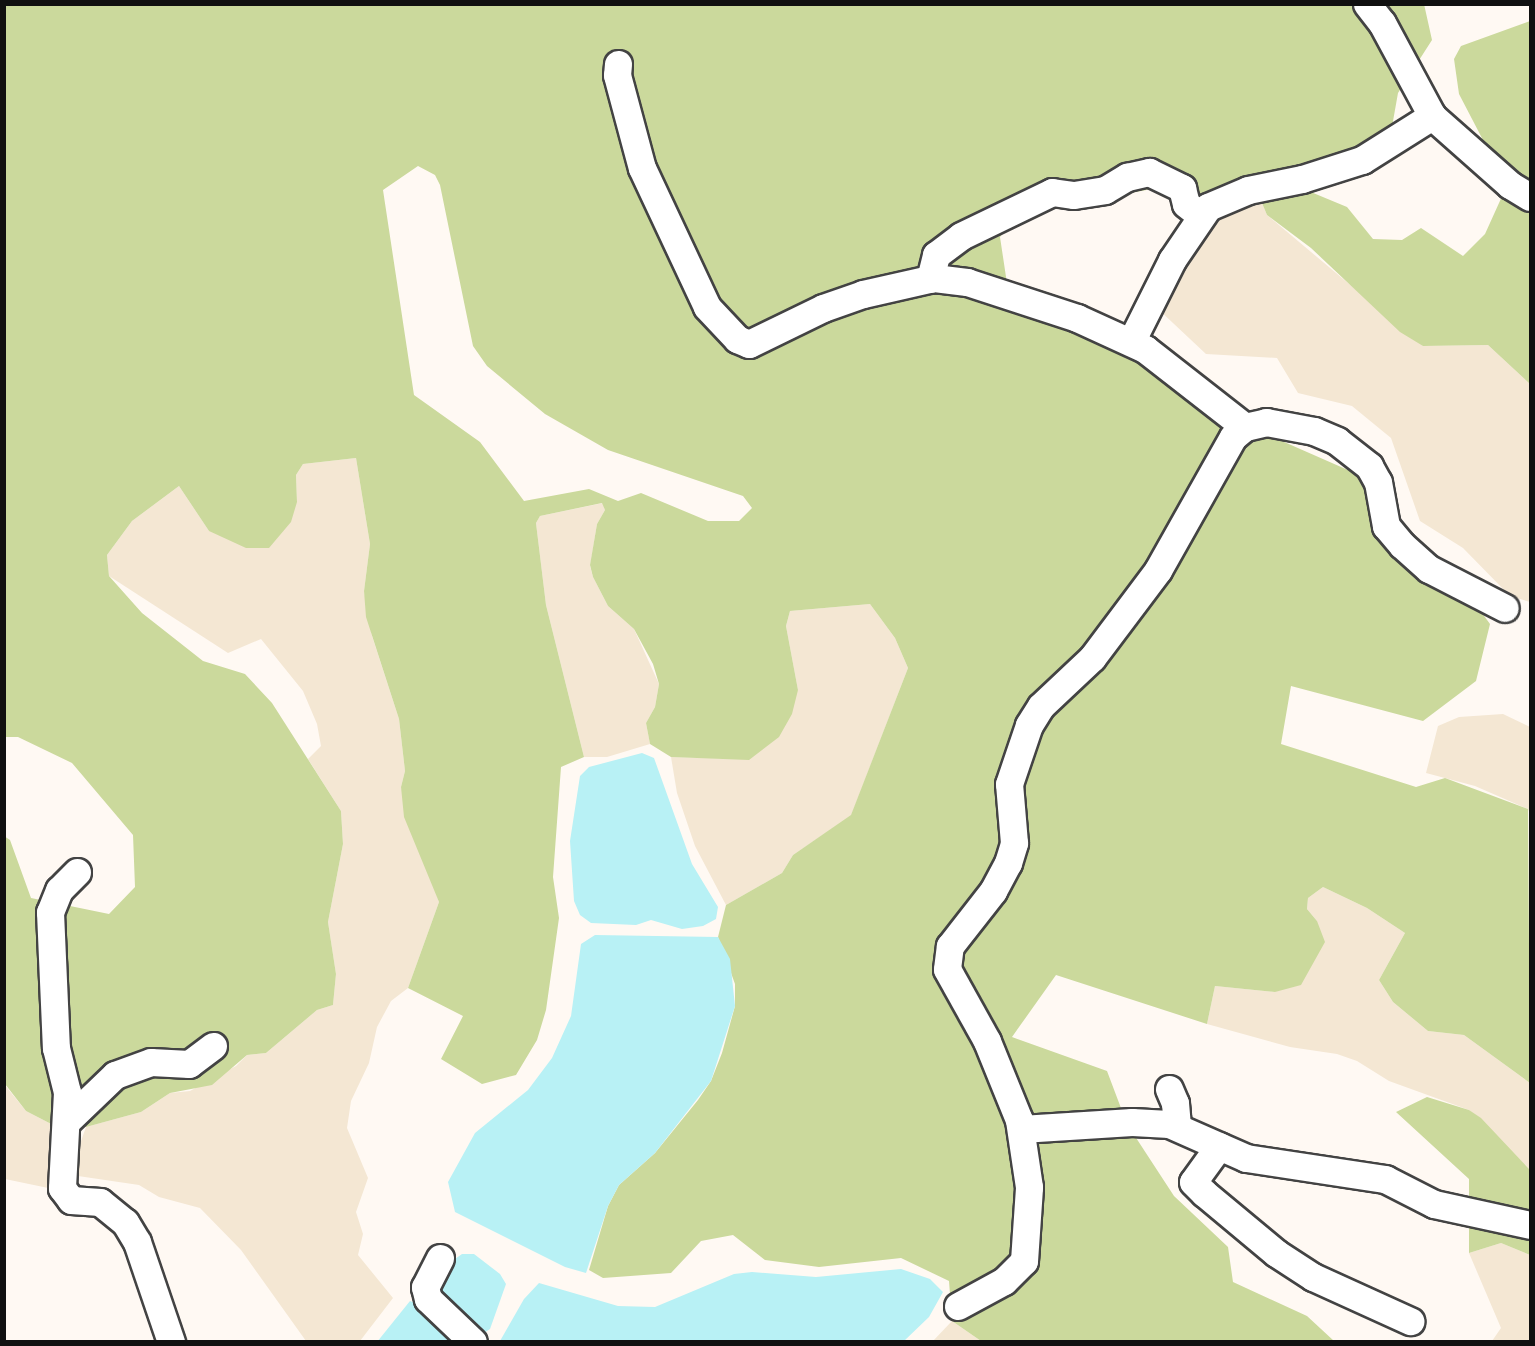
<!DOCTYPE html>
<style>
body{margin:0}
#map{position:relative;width:1535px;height:1346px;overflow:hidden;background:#fff9f3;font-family:Spectral,serif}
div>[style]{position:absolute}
.farmland>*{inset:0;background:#f4e7d3}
.forest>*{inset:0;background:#cbd99c}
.water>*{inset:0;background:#b8f1f5}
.roads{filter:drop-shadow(2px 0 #434343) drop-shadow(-2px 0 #434343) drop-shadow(0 2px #434343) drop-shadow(0 -2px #434343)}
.minor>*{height:27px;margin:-13.5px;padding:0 13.5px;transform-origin:13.5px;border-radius:13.5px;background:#fff}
span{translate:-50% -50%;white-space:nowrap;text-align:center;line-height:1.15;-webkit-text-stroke:6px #fff;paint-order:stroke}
.frame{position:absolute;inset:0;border:6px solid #101010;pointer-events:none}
</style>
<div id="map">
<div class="farmland">
<div style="clip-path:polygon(1262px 203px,1267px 215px,1423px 346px,1488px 345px,1530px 384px,1530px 602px,1510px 596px,1463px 548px,1420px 521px,1391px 438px,1352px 406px,1298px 393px,1277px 358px,1206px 354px,1157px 308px,1207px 221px)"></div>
<div style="clip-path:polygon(356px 458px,370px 544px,364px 591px,372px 636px,399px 719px,405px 771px,401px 787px,439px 902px,408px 988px,391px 1001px,377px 1027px,369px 1063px,351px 1101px,347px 1128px,368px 1178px,356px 1212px,363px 1234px,358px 1255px,393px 1298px,360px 1341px,306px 1341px,241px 1250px,200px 1208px,159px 1197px,139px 1185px,78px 1176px,75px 1171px,75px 1158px,86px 1127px,141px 1112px,170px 1093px,190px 1091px,236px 1066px,247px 1055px,266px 1053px,317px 1010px,333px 1005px,336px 974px,328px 922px,343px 844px,341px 811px,308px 759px,321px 746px,317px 724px,303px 691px,261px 639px,228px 653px,109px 576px,107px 555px,132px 521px,179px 486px,209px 531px,297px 502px,296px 475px,303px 464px)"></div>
<div style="clip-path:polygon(603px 503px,605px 510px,597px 524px,590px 566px,593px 577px,608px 606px,634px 629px,659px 684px,655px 707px,646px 723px,650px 744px,607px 757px,584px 757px,546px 605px,536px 523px,540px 516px)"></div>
<div style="clip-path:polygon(870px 604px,895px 638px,908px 668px,851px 816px,793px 855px,782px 873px,726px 905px,695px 846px,677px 793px,671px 757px,749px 759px,798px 690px,786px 626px,790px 611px)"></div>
<div style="clip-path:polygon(1503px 714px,1530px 727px,1530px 814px,1528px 809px,1475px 786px,1426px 773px,1438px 726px,1459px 717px)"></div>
<div style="clip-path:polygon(1323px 887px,1367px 908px,1405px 933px,1379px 980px,1393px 1002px,1428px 1031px,1464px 1035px,1530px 1083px,1530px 1170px,1469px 1110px,1389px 1081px,1357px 1061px,1337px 1054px,1290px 1047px,1207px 1024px,1215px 986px,1275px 992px,1317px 921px,1307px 909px,1308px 898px)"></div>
<div style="clip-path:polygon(4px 1084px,26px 1111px,57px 1127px,53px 1189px,5px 1179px)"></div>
<div style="clip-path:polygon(1501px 1243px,1530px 1255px,1530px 1341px,1492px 1341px,1501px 1328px,1469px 1253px)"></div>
<div style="clip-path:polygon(952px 1321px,981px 1341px,932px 1342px)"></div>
</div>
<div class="forest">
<div style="clip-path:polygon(evenodd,1424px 4px,1432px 40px,1398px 93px,1390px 138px,1197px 204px,1162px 187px,1079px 203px,1027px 201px,1000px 237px,1011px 310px,1122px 350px,1230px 418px,1357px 474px,1407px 534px,1457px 579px,1490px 624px,1476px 681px,1423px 721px,1291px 686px,1281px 744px,1416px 787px,1445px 778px,1528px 809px,1530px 1083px,1464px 1035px,1428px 1031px,1393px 1002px,1379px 980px,1405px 933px,1367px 908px,1323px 887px,1308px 898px,1307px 909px,1317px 921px,1325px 942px,1301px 985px,1275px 992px,1215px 986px,1207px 1024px,1056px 975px,1012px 1037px,1107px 1071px,1127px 1124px,1174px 1196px,1228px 1247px,1233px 1282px,1307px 1316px,1334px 1341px,981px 1341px,952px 1321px,949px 1281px,901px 1258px,819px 1267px,765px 1260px,733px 1235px,701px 1241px,671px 1273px,603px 1278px,589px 1270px,608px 1206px,619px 1185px,655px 1153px,698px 1100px,711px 1081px,722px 1053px,735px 1006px,735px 984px,718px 937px,726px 905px,782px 873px,793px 855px,851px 815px,908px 668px,895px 638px,870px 604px,790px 611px,786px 626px,798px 690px,792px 714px,779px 737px,749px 760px,671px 757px,650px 744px,646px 723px,655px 707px,659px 684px,653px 664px,634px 629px,608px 606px,593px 577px,590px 565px,597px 524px,605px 510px,602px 503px,540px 516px,536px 523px,546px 605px,584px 757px,561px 767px,553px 877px,559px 918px,546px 1010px,537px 1040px,516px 1075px,482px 1084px,441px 1059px,463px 1016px,408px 988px,439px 902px,404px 817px,401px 787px,405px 771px,399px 719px,366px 617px,364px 591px,370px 544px,356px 458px,303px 464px,296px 475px,297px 502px,291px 522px,269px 548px,246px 548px,209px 531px,179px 486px,132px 521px,107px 555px,109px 576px,142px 613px,203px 661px,245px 674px,272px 703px,341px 811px,343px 844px,328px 922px,336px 974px,333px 1005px,317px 1010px,266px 1053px,247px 1055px,212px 1085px,170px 1093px,141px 1112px,86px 1127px,57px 1127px,26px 1111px,5px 1084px,4px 836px,10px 840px,31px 898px,109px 914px,135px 887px,133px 835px,72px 763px,18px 737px,5px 737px,5px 5px,1424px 4px,418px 166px,435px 175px,440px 185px,473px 346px,487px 366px,545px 414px,608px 450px,743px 496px,752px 508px,739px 521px,708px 521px,641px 493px,618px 501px,589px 489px,524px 501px,480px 442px,414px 395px,383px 190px,418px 166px)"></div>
<div style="clip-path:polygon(1530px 21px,1530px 384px,1488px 345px,1423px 346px,1400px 332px,1311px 248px,1267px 215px,1262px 203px,1306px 190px,1347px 207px,1373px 239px,1402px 240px,1421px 228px,1463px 256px,1485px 234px,1513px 172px,1484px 142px,1459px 94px,1454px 59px,1461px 46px)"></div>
<div style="clip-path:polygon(1427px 1097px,1469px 1110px,1481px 1118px,1530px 1170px,1530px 1255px,1501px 1243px,1469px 1253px,1469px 1179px,1396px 1112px)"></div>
</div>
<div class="water">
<div style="clip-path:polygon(642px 753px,654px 758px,692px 864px,718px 907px,716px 919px,703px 926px,682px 929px,651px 920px,636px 925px,591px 923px,580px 915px,574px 901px,570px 841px,580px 776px,589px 767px)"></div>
<div style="clip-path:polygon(595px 935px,718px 937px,730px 959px,735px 1006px,711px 1081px,655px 1153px,619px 1185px,608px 1206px,586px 1273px,565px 1267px,455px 1212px,448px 1182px,475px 1133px,528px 1090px,552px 1058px,571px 1016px,581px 944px)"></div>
<div style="clip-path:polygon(462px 1254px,474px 1254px,500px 1274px,506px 1284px,490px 1329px,481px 1335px,438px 1301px,438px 1278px,445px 1266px)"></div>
<div style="clip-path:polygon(901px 1269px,930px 1279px,943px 1292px,929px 1317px,904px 1341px,500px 1341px,524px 1299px,539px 1283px,618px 1306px,655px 1307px,734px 1274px,752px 1272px,816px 1277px)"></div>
<div style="clip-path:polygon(410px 1301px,418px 1304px,460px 1342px,377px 1342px)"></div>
</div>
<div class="roads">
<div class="minor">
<div style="left:1367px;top:4px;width:24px;rotate:52deg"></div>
<div style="left:1382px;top:23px;width:106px;rotate:61.7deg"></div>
<div style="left:1432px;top:116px;width:104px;rotate:41.5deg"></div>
<div style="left:1510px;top:185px;width:23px;rotate:31deg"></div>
<div style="left:618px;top:64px;width:11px;rotate:95deg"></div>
<div style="left:617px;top:75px;width:96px;rotate:75deg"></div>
<div style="left:642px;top:168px;width:153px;rotate:64.9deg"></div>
<div style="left:707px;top:307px;width:44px;rotate:46.8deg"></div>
<div style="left:737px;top:339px;width:13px;rotate:23deg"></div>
<div style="left:749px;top:344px;width:82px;rotate:-25.9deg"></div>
<div style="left:823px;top:308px;width:42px;rotate:-19.3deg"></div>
<div style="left:863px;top:294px;width:73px;rotate:-12.7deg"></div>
<div style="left:934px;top:278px;width:33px;rotate:7deg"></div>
<div style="left:967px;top:282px;width:116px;rotate:18.1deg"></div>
<div style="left:1077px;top:318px;width:75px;rotate:24.5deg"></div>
<div style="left:1145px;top:349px;width:127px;rotate:38deg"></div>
<div style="left:930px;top:279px;width:25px;rotate:-76deg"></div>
<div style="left:936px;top:255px;width:31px;rotate:-37deg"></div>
<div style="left:961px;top:236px;width:101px;rotate:-25.8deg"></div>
<div style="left:1052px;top:192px;width:22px;rotate:8deg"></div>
<div style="left:1074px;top:195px;width:31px;rotate:-9deg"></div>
<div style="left:1105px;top:190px;width:26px;rotate:-31deg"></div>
<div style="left:1127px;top:177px;width:23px;rotate:-13deg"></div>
<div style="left:1149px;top:172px;width:37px;rotate:26deg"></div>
<div style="left:1182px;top:188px;width:16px;rotate:76deg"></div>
<div style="left:1186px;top:204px;width:18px;rotate:38deg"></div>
<div style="left:1131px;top:342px;width:92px;rotate:-63.4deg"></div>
<div style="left:1172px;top:260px;width:64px;rotate:-55.8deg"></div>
<div style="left:1208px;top:207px;width:43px;rotate:-23deg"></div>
<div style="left:1248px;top:190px;width:55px;rotate:-11.5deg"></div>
<div style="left:1302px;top:179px;width:63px;rotate:-17.6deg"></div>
<div style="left:1362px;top:160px;width:83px;rotate:-32.2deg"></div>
<div style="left:77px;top:872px;width:25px;rotate:135deg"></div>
<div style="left:59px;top:890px;width:24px;rotate:112deg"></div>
<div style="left:50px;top:912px;width:136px;rotate:87.5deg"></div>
<div style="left:56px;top:1048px;width:45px;rotate:76deg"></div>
<div style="left:67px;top:1092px;width:96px;rotate:93deg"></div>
<div style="left:62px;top:1188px;width:15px;rotate:53deg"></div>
<div style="left:71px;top:1200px;width:29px;rotate:4deg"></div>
<div style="left:100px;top:1202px;width:32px;rotate:39deg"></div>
<div style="left:125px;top:1222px;width:23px;rotate:59deg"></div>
<div style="left:137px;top:1242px;width:106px;rotate:71.2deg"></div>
<div style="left:1169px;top:1089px;width:15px;rotate:67deg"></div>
<div style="left:1175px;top:1103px;width:24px;rotate:85deg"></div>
<div style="left:68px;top:1120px;width:65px;rotate:-43.8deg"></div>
<div style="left:115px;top:1075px;width:38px;rotate:-20deg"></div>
<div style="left:151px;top:1062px;width:38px;rotate:3deg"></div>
<div style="left:189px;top:1064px;width:30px;rotate:-37deg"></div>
<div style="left:1021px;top:1129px;width:111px;rotate:-3.6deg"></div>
<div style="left:1132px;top:1122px;width:37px;rotate:3deg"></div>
<div style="left:1169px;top:1124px;width:84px;rotate:23.8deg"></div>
<div style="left:1246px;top:1158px;width:141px;rotate:8.6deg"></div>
<div style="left:1385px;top:1179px;width:55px;rotate:27deg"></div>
<div style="left:1434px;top:1204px;width:98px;rotate:12.3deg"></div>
<div style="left:1219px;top:1146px;width:44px;rotate:125.8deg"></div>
<div style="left:1193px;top:1182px;width:16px;rotate:45deg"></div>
<div style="left:1204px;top:1193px;width:94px;rotate:39.8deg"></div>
<div style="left:1276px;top:1253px;width:44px;rotate:33deg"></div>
<div style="left:1313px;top:1277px;width:107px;rotate:24.4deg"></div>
<div style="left:440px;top:1258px;width:33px;rotate:117deg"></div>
<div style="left:425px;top:1287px;width:12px;rotate:76deg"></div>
<div style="left:428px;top:1299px;width:62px;rotate:43.7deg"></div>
<div style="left:958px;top:1306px;width:52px;rotate:-28.5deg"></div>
<div style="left:1004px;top:1281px;width:28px;rotate:-45deg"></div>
<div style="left:1024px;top:1261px;width:74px;rotate:-86.1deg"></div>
<div style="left:1029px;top:1187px;width:68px;rotate:-98.5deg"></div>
<div style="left:1019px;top:1120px;width:85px;rotate:-112.1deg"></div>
<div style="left:987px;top:1041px;width:82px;rotate:-119.1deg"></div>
<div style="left:947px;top:969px;width:23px;rotate:-83deg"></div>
<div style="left:950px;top:946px;width:70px;rotate:-52deg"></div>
<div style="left:993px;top:891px;width:32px;rotate:-62deg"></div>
<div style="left:1008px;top:863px;width:21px;rotate:-73deg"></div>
<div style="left:1014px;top:843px;width:59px;rotate:-94.8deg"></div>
<div style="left:1009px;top:784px;width:62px;rotate:-71.3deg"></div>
<div style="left:1029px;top:725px;width:22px;rotate:-58deg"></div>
<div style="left:1041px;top:706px;width:70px;rotate:-43.3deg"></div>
<div style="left:1092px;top:658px;width:110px;rotate:-53.1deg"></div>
<div style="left:1158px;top:570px;width:153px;rotate:-60.6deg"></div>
<div style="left:1233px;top:437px;width:16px;rotate:-40deg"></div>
<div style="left:1245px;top:427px;width:22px;rotate:-13deg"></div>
<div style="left:1266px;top:422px;width:49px;rotate:10.6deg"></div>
<div style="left:1314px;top:431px;width:25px;rotate:23deg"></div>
<div style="left:1337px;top:441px;width:41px;rotate:38deg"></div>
<div style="left:1369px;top:466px;width:18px;rotate:61deg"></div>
<div style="left:1378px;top:482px;width:45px;rotate:79.7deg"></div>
<div style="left:1386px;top:526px;width:25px;rotate:50deg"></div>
<div style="left:1402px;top:545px;width:36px;rotate:42deg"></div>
<div style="left:1429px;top:569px;width:85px;rotate:27.2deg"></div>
</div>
</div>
<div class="frame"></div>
</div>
